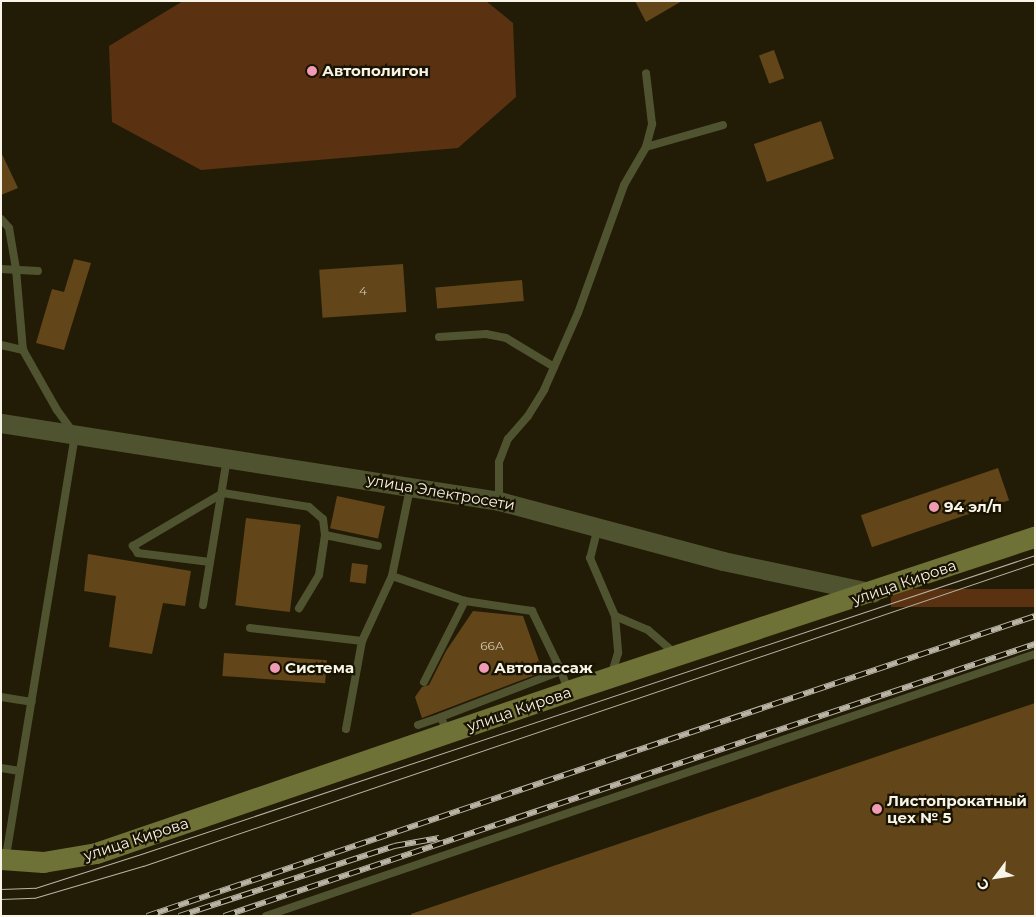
<!DOCTYPE html>
<meta charset="utf-8">
<style>
body{margin:0}
#map{position:relative;width:1036px;height:917px;overflow:hidden;background:#221c07;font-family:Montserrat,sans-serif}
div>[style]{position:absolute}
.green>*{inset:0;background:#5a3212;transform-origin:0 0}
.building>*{inset:0;background:#624518;transform-origin:0 0}
.service>*{height:8px;margin:-4px;padding:0 4px;transform-origin:4px;border-radius:4px;background:#505330}
.tertiary>*{height:19px;margin:-9.5px;padding:0 9.5px;transform-origin:9.5px;border-radius:9.5px;background:#505330}
.secondary>*{height:21px;margin:-10.5px;padding:0 10.5px;transform-origin:10.5px;border-radius:10.5px;background:#6e7237}
.tram>*{height:1px;margin:-0.5px;padding:0 0.5px;transform-origin:0.5px;border-radius:0.5px;background:#b9b4a5}
.rail>*{height:5.5px;margin-top:-2.75px;transform-origin:0;background:repeating-linear-gradient(90deg,#191301 0 11px,#b9b4a5 0 22px);box-sizing:border-box;border-block:1px solid #b9b4a5}
.dots>*{width:14px;height:14px;translate:-50% -50%;box-sizing:border-box;border:2px solid #191301;border-radius:50%}
span{translate:-50% -50%;white-space:nowrap;text-align:center;line-height:1.15;-webkit-text-stroke:4.5px #191301;paint-order:stroke}
.number-label{font-size:12px;color:#d2c8b3}
.number-label span{-webkit-text-stroke-width:0}
.poi-label{font-size:15px;color:#f8f4e7;font-weight:700}
.left{translate:0 -50%;text-align:left}
.street-label{font-size:15px;color:#f8f4e7}
.frame{position:absolute;inset:0;border:2px solid #f8f4e7;pointer-events:none}
.north{position:absolute;left:971px;top:852px;width:50px;height:50px;-webkit-text-stroke:4px #191301;paint-order:stroke;rotate:239deg;font-size:14px;font-weight:700;line-height:20px;text-align:center;color:#f8f4e7}
.north::after{content:'';display:block;margin:auto;width:18px;height:22px;background:#f8f4e7;clip-path:polygon(50% 0,100% 100%,50% 72%,0 100%)}
</style>
<div id="map">
<div class="green">
<div style="clip-path:polygon(183px 1px,486px 1px,513px 23px,516px 97px,458px 148px,201px 170px,112px 122px,109px 46px)"></div>
<div style="left:1035px;top:589px;width:18px;height:144px;rotate:90deg"></div>
</div>
<div class="building">
<div style="clip-path:polygon(635px 1px,682px 1px,646px 22px)"></div>
<div style="left:774px;top:50px;width:30px;height:16px;rotate:70deg"></div>
<div style="left:821px;top:121px;width:40px;height:71px;rotate:71deg"></div>
<div style="clip-path:polygon(1px 152px,18px 188px,1px 195px)"></div>
<div style="clip-path:polygon(74px 259px,91px 263px,64px 350px,36px 343px,52px 289px,64px 292px)"></div>
<div style="left:403px;top:264px;width:48px;height:84px;rotate:86deg"></div>
<div style="left:522px;top:280px;width:21px;height:87px;rotate:85deg"></div>
<div style="left:998px;top:468px;width:34px;height:145px;rotate:71deg"></div>
<div style="left:337px;top:496px;width:49px;height:33px;rotate:12deg"></div>
<div style="left:246px;top:518px;width:55px;height:88px;rotate:7deg"></div>
<div style="clip-path:polygon(88px 554px,191px 571px,185px 606px,163px 603px,152px 654px,109px 647px,116px 596px,84px 591px)"></div>
<div style="left:352px;top:563px;width:16px;height:19px;rotate:7deg"></div>
<div style="clip-path:polygon(473px 611px,523px 616px,543px 672px,422px 718px,415px 697px,422px 687px,429px 685px,446px 651px)"></div>
<div style="left:224px;top:653px;width:103px;height:23px;rotate:4deg"></div>
<div style="clip-path:polygon(1035px 703px,1035px 916px,412px 916px,411px 914px)"></div>
</div>
<div class="service">
<div style="left:646px;top:147px;width:80px;rotate:-15.9deg"></div>
<div style="left:1px;top:219px;width:12px;rotate:48deg"></div>
<div style="left:9px;top:228px;width:42px;rotate:80.3deg"></div>
<div style="left:16px;top:269px;width:81px;rotate:85.1deg"></div>
<div style="left:1px;top:269px;width:37px;rotate:3deg"></div>
<div style="left:439px;top:337px;width:47px;rotate:-3.7deg"></div>
<div style="left:486px;top:334px;width:20px;rotate:11deg"></div>
<div style="left:506px;top:338px;width:56px;rotate:31.1deg"></div>
<div style="left:1px;top:345px;width:23px;rotate:13deg"></div>
<div style="left:23px;top:350px;width:69px;rotate:60.5deg"></div>
<div style="left:57px;top:410px;width:31px;rotate:54deg"></div>
<div style="left:75px;top:435px;width:428px;rotate:99.3deg"></div>
<div style="left:499px;top:501px;width:39px;rotate:-90deg"></div>
<div style="left:499px;top:462px;width:25px;rotate:-69deg"></div>
<div style="left:508px;top:439px;width:30px;rotate:-49deg"></div>
<div style="left:528px;top:416px;width:31px;rotate:-58deg"></div>
<div style="left:544px;top:390px;width:84px;rotate:-66.2deg"></div>
<div style="left:578px;top:313px;width:136px;rotate:-70.2deg"></div>
<div style="left:624px;top:185px;width:44px;rotate:-59.9deg"></div>
<div style="left:646px;top:147px;width:24px;rotate:-75deg"></div>
<div style="left:652px;top:124px;width:51px;rotate:-96.7deg"></div>
<div style="left:598px;top:527px;width:32px;rotate:104deg"></div>
<div style="left:590px;top:558px;width:63px;rotate:66.7deg"></div>
<div style="left:615px;top:616px;width:37px;rotate:85deg"></div>
<div style="left:618px;top:653px;width:21px;rotate:107deg"></div>
<div style="left:325px;top:535px;width:54px;rotate:11.7deg"></div>
<div style="left:210px;top:562px;width:73px;rotate:-172.9deg"></div>
<div style="left:138px;top:553px;width:9px;rotate:-126deg"></div>
<div style="left:133px;top:546px;width:104px;rotate:-30.5deg"></div>
<div style="left:223px;top:493px;width:87px;rotate:9.2deg"></div>
<div style="left:309px;top:507px;width:18px;rotate:41deg"></div>
<div style="left:323px;top:519px;width:16px;rotate:83deg"></div>
<div style="left:325px;top:535px;width:40px;rotate:98.5deg"></div>
<div style="left:319px;top:575px;width:39px;rotate:121deg"></div>
<div style="left:392px;top:576px;width:77px;rotate:18.9deg"></div>
<div style="left:203px;top:605px;width:149px;rotate:-80.7deg"></div>
<div style="left:615px;top:616px;width:36px;rotate:23deg"></div>
<div style="left:648px;top:630px;width:37px;rotate:41deg"></div>
<div style="left:250px;top:628px;width:113px;rotate:6.6deg"></div>
<div style="left:424px;top:682px;width:91px;rotate:-63.2deg"></div>
<div style="left:465px;top:601px;width:68px;rotate:8.5deg"></div>
<div style="left:532px;top:611px;width:67px;rotate:64.2deg"></div>
<div style="left:1px;top:697px;width:31px;rotate:9deg"></div>
<div style="left:418px;top:725px;width:24px;rotate:-19deg"></div>
<div style="left:346px;top:729px;width:89px;rotate:-79.7deg"></div>
<div style="left:362px;top:641px;width:72px;rotate:-65.2deg"></div>
<div style="left:392px;top:576px;width:90px;rotate:-78.4deg"></div>
<div style="left:447px;top:732px;width:16px;rotate:-112deg"></div>
<div style="left:441px;top:717px;width:129px;rotate:-21deg"></div>
<div style="left:561px;top:671px;width:20px;rotate:70deg"></div>
<div style="left:1px;top:768px;width:19px;rotate:9deg"></div>
<div style="left:266px;top:916px;width:812px;rotate:-18.81deg"></div>
</div>
<div class="tertiary">
<div style="left:1px;top:423px;width:504px;rotate:8.9deg"></div>
<div style="left:499px;top:501px;width:232px;rotate:15deg"></div>
<div style="left:723px;top:561px;width:153px;rotate:12deg"></div>
</div>
<div class="secondary">
<div style="left:1px;top:859px;width:42px;rotate:4.1deg"></div>
<div style="left:43px;top:862px;width:54px;rotate:-9.6deg"></div>
<div style="left:96px;top:853px;width:499px;rotate:-18.9deg"></div>
<div style="left:568px;top:691px;width:492px;rotate:-18.3deg"></div>
</div>
<div class="tram">
<div style="left:1px;top:889px;width:34px;rotate:-2deg"></div>
<div style="left:35px;top:888px;width:108px;rotate:-17.8deg"></div>
<div style="left:138px;top:855px;width:946px;rotate:-18.49deg"></div>
<div style="left:1px;top:899px;width:33px;rotate:-2deg"></div>
<div style="left:34px;top:898px;width:114px;rotate:-16.4deg"></div>
<div style="left:143px;top:866px;width:942px;rotate:-18.76deg"></div>
</div>
<div class="rail">
<div style="left:147px;top:916px;width:937px;rotate:-18.67deg"></div>
<div style="left:179px;top:916px;width:226px;rotate:-18deg"></div>
<div style="left:394px;top:846px;width:46px;rotate:-10.1deg"></div>
<div style="left:224px;top:916px;width:855px;rotate:-18.54deg"></div>
</div>
<div class="dots">
<div style="left:312px;top:71px;background:#f09ab4"></div>
<div style="left:934px;top:507px;background:#f09ab4"></div>
<div style="left:275px;top:668px;background:#f09ab4"></div>
<div style="left:484px;top:668px;background:#f09ab4"></div>
<div style="left:877px;top:809px;background:#f09ab4"></div>
</div>
<div class="number-label">
<span style="left:363px;top:291px">4</span>
<span style="left:492px;top:646px">66А</span>
</div>
<div class="poi-label">
<span class="left" style="left:322px;top:71px">Автополигон</span>
<span class="left" style="left:944px;top:507px">94 эл/п</span>
<span class="left" style="left:285px;top:668px">Система</span>
<span class="left" style="left:494px;top:668px">Автопассаж</span>
<span class="left" style="left:887px;top:809px">Листопрокатный<br>цех № 5</span>
</div>
<div class="street-label">
<span style="left:441px;top:492px;rotate:10deg">улица Электросети</span>
<span style="left:904px;top:582px;rotate:-19deg">улица Кирова</span>
<span style="left:519px;top:709px;rotate:-19deg">улица Кирова</span>
<span style="left:136px;top:839px;rotate:-18deg">улица Кирова</span>
</div>
<div class="frame"></div>
<div class="north">С</div>
</div>
